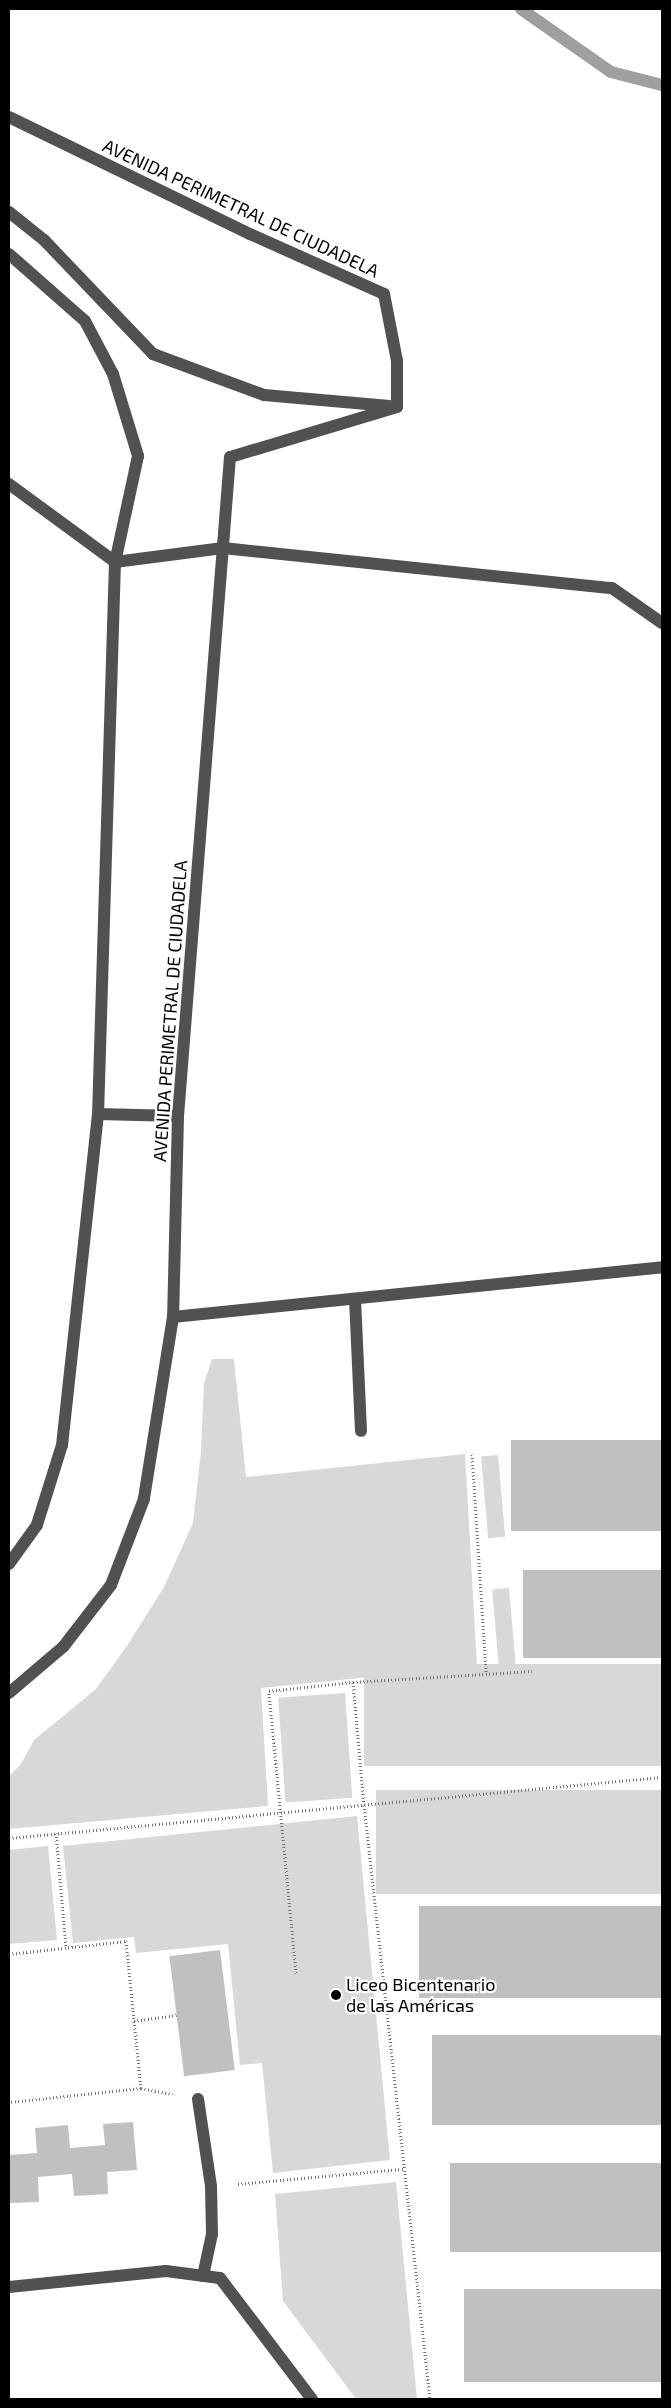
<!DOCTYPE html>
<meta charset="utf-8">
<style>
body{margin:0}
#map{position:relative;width:671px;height:2408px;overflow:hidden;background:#fff;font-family:"Exo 2",sans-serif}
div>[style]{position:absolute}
.green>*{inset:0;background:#d8d8d8;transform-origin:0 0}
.stream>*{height:12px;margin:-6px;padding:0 6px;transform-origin:6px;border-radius:6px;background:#9f9f9f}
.building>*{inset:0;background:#c0c0c0;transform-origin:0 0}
.path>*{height:3px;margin-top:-1.5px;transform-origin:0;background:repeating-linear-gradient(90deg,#737373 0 1px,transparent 0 3.5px)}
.minor>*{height:12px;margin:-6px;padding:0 6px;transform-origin:6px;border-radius:6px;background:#515151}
.dots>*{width:14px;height:14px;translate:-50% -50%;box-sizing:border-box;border:2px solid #fff;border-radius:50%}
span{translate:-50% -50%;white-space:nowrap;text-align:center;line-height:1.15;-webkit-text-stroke:4.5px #fff;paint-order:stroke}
.street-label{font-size:18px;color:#000}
.poi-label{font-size:18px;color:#000}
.left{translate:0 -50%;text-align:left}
.frame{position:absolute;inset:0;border:10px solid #000;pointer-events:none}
</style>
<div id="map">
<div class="green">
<div style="clip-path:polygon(212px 1359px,234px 1359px,246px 1477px,465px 1454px,477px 1666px,261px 1688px,268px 1806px,9px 1829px,9px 1776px,21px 1764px,34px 1740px,96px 1689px,127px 1646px,164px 1587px,193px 1523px,201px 1451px,204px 1383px)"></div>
<div style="left:498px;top:1455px;width:82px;height:17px;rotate:85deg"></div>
<div style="left:509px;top:1588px;width:76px;height:17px;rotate:85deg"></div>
<div style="left:662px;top:1664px;width:102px;height:298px;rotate:90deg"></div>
<div style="left:345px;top:1693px;width:105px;height:67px;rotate:86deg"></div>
<div style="left:662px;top:1790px;width:104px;height:286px;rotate:90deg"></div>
<div style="clip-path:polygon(357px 1816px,390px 2160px,273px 2173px,262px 2063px,240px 2065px,228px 1944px,136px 1953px,134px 1937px,73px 1943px,63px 1846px)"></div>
<div style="clip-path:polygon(48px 1846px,57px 1940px,9px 1944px,9px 1850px)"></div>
<div style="clip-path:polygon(396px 2182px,417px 2399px,356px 2399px,283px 2301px,275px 2194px)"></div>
</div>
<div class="stream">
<div style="left:521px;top:9px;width:110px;rotate:35deg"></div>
<div style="left:611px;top:72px;width:53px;rotate:14.3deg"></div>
</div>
<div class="building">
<div style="left:662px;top:1440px;width:91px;height:151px;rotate:90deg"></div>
<div style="left:662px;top:1570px;width:88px;height:139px;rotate:90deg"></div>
<div style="left:662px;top:1906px;width:92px;height:243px;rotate:90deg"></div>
<div style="left:220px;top:1950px;width:121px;height:51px;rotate:83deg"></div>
<div style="left:662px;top:2035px;width:90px;height:230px;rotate:90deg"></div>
<div style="clip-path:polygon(133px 2122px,137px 2170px,107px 2172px,108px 2194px,74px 2196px,72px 2174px,38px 2177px,39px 2202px,10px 2203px,9px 2155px,37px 2153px,35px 2128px,68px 2125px,70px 2148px,105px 2145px,103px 2124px)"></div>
<div style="left:662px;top:2163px;width:89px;height:212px;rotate:90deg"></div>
<div style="left:662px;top:2289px;width:93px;height:198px;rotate:90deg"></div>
</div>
<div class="path">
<div style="left:472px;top:1454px;width:219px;rotate:86.3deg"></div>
<div style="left:353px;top:1682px;width:123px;rotate:84.9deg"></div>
<div style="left:364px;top:1805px;width:598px;rotate:83.66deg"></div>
<div style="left:56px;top:1833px;width:115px;rotate:85deg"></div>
<div style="left:9px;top:1838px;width:656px;rotate:-5.34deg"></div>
<div style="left:9px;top:1954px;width:118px;rotate:-6.3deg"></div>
<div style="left:126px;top:1941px;width:148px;rotate:84.2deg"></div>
<div style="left:141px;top:2088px;width:133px;rotate:173.9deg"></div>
<div style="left:296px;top:1973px;width:283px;rotate:-95.5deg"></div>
<div style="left:269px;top:1691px;width:84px;rotate:-6.1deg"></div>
<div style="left:353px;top:1682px;width:179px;rotate:-3.5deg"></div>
<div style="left:134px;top:2021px;width:43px;rotate:-7.9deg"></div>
<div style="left:141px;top:2088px;width:32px;rotate:11deg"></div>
<div style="left:238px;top:2184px;width:167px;rotate:-5.2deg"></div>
</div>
<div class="minor">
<div style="left:9px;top:117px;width:268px;rotate:25.9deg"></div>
<div style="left:250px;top:234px;width:147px;rotate:24.1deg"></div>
<div style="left:384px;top:294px;width:68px;rotate:79deg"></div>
<div style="left:397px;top:361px;width:46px;rotate:90deg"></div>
<div style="left:397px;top:407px;width:174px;rotate:163.3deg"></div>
<div style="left:230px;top:457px;width:661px;rotate:94.51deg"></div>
<div style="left:178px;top:1116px;width:201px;rotate:91.4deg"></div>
<div style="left:173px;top:1317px;width:184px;rotate:99.1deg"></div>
<div style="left:144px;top:1499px;width:92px;rotate:111deg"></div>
<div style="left:111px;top:1585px;width:78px;rotate:127.7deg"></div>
<div style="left:63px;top:1647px;width:71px;rotate:139.6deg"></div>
<div style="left:9px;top:212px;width:45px;rotate:38.7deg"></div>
<div style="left:44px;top:240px;width:158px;rotate:46.3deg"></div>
<div style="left:153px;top:354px;width:118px;rotate:20.3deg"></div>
<div style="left:264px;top:395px;width:126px;rotate:5deg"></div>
<div style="left:9px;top:254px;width:101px;rotate:41.4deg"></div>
<div style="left:85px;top:321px;width:60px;rotate:62.2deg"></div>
<div style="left:113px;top:374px;width:86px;rotate:73deg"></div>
<div style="left:138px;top:456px;width:108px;rotate:102.2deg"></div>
<div style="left:115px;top:562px;width:552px;rotate:91.76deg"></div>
<div style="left:98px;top:1114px;width:333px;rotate:96.2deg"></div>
<div style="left:62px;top:1445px;width:84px;rotate:107.4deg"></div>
<div style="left:37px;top:1525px;width:48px;rotate:125.7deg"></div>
<div style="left:9px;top:484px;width:132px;rotate:36.3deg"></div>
<div style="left:115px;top:562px;width:109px;rotate:-7.4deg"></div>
<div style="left:223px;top:548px;width:391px;rotate:5.9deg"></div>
<div style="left:612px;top:588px;width:61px;rotate:35deg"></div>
<div style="left:98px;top:1114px;width:80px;rotate:1.4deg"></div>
<div style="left:355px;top:1299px;width:132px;rotate:87.4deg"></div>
<div style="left:173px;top:1317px;width:492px;rotate:-5.8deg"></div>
<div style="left:198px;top:2099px;width:88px;rotate:81.5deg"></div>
<div style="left:211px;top:2186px;width:48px;rotate:88.8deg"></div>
<div style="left:212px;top:2234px;width:43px;rotate:102.1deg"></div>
<div style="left:9px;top:2287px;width:158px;rotate:-5.8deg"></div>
<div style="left:166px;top:2271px;width:54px;rotate:7.4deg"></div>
<div style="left:220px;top:2278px;width:152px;rotate:52.8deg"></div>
</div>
<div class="dots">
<div style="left:336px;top:1995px;background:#000"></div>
</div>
<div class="street-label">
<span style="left:241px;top:208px;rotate:25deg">AVENIDA PERIMETRAL DE CIUDADELA</span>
<span style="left:170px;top:1011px;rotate:-86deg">AVENIDA PERIMETRAL DE CIUDADELA</span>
</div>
<div class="poi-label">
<span class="left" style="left:346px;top:1995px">Liceo Bicentenario<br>de las Américas</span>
</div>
<div class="frame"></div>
</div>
